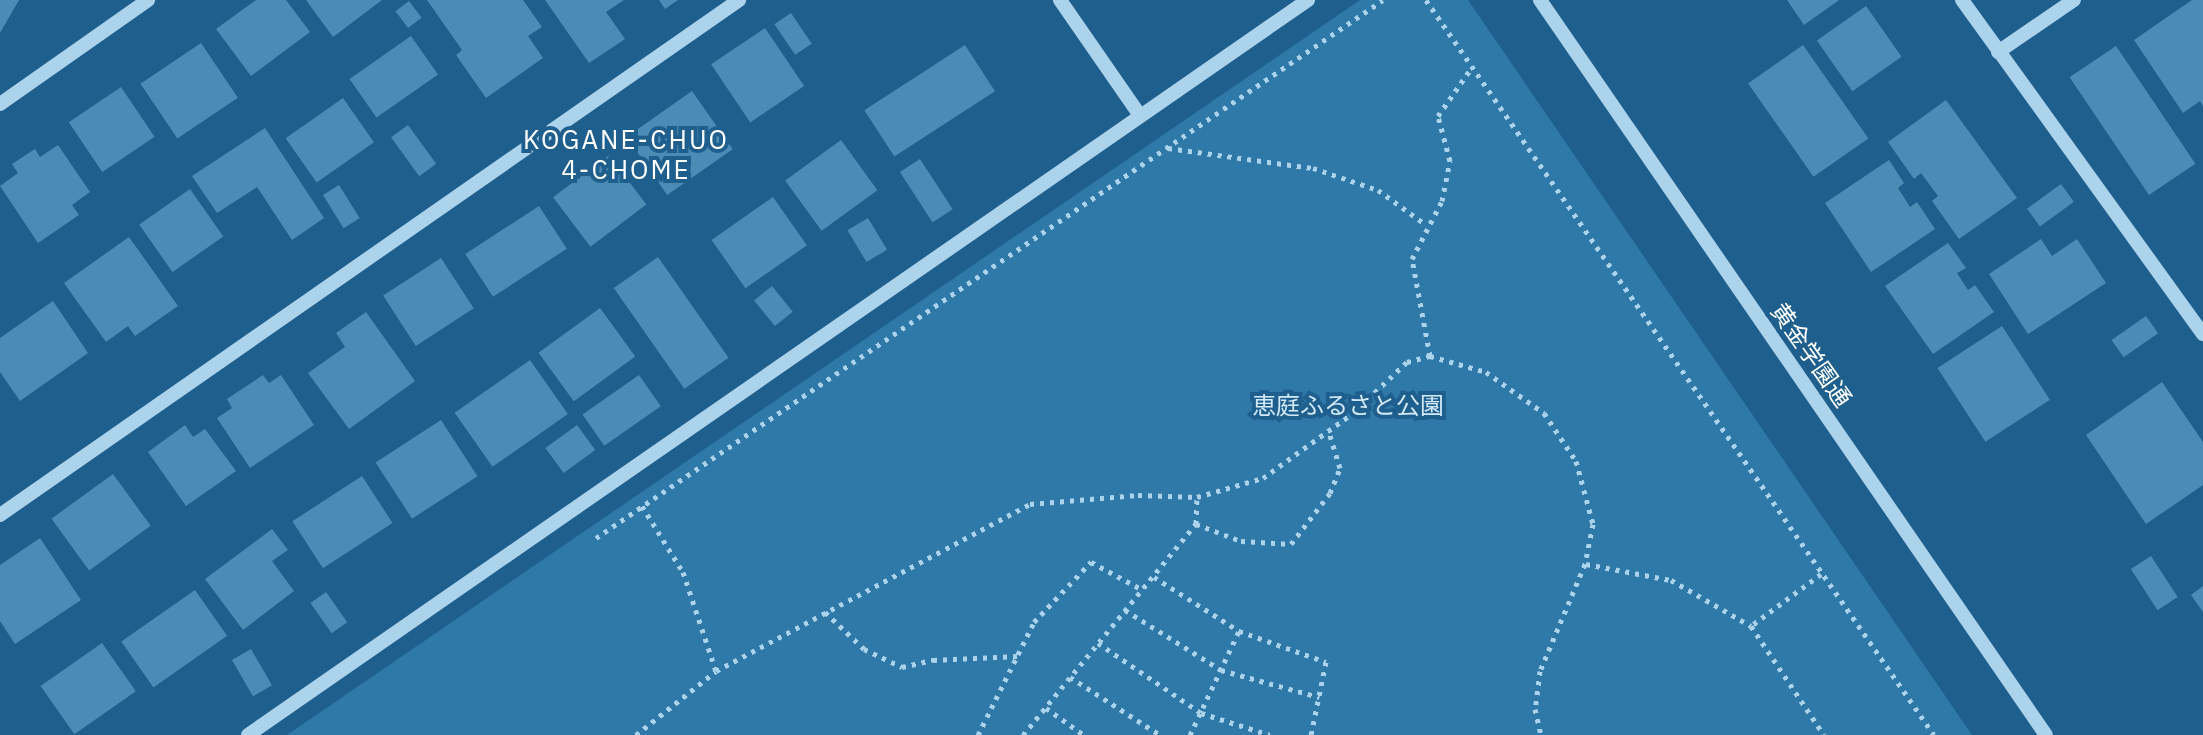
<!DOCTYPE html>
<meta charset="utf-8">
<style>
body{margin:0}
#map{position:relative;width:2203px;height:735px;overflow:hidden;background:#1f5f8d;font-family:"IBM Plex Sans","Noto Sans JP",sans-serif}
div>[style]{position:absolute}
.green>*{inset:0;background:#2f79a8}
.building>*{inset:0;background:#4b8bb6;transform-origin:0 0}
.path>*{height:5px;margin-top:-2.5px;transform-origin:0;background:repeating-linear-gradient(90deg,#acd3ec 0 4px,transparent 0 10px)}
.minor>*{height:14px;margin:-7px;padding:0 7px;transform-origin:7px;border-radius:7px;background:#acd3ec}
span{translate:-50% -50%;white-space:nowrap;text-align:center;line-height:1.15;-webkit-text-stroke:8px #1f5f8d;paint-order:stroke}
.street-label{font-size:24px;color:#fff}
.park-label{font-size:24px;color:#d1e9f9}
.neighbourhood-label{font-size:26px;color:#fff;letter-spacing:2px}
</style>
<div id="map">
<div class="green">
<div style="clip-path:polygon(1360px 0,1468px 0,1972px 735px,287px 735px)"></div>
</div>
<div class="building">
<div style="clip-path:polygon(0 0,19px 0,0 33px)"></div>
<div style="clip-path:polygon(256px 0,286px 0,310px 32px,251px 76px,216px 29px)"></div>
<div style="clip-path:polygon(306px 0,382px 0,333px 37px)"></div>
<div style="clip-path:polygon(427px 0,523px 0,542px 27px,528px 36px,543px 58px,486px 98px,456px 55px,462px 50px)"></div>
<div style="clip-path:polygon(545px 0,624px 0,606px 12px,625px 39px,589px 63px)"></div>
<div style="clip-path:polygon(659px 0,678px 0,665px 9px)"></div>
<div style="clip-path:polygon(1787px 0,1839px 0,1804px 25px)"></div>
<div style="clip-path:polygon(2192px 0,2203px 0,2203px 106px,2200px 101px,2183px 113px,2134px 40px)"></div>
<div style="left:409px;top:1px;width:21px;height:17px;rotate:53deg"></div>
<div style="left:1866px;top:6px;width:62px;height:60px;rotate:55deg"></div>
<div style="left:791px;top:13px;width:37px;height:20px;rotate:56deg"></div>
<div style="left:765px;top:28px;width:70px;height:65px;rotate:56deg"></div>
<div style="left:411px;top:36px;width:47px;height:75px;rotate:55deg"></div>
<div style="left:201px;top:43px;width:66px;height:73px;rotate:56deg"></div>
<div style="left:965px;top:45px;width:55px;height:120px;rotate:57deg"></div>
<div style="left:1803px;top:45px;width:114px;height:67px;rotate:55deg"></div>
<div style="left:2116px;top:46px;width:142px;height:56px;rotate:56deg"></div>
<div style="left:121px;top:87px;width:60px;height:63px;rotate:56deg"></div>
<div style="left:692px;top:91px;width:71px;height:80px;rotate:55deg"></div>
<div style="left:343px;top:98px;width:54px;height:70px;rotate:55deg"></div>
<div style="clip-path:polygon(1946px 100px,2017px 198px,1959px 239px,1932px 201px,1938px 196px,1921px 173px,1914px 179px,1888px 142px)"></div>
<div style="left:408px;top:125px;width:48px;height:21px;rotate:54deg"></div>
<div style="clip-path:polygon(265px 128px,324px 218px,292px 240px,257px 187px,217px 213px,192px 176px)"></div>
<div style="left:841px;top:140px;width:62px;height:69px;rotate:54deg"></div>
<div style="clip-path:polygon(58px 145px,90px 192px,72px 205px,79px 215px,38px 243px,0 186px,18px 173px,12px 164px,35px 149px,40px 157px)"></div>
<div style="left:609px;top:155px;width:62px;height:70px;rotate:53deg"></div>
<div style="left:920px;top:159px;width:60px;height:24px;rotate:57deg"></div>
<div style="clip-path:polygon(1889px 160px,1904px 183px,1898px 188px,1910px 207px,1917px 202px,1935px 229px,1871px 272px,1825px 203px)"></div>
<div style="left:2061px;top:184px;width:22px;height:42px;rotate:54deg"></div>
<div style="left:339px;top:185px;width:39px;height:19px;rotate:58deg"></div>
<div style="left:190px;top:189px;width:58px;height:62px;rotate:55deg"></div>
<div style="left:773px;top:197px;width:59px;height:75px;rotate:55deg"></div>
<div style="left:539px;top:206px;width:51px;height:88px;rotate:57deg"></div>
<div style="left:868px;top:218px;width:37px;height:24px;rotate:59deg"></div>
<div style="clip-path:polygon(129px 237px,178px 306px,135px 336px,128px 326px,106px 342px,64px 283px)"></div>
<div style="clip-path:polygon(2041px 239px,2052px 256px,2077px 239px,2106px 283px,2028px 334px,1989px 274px)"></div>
<div style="clip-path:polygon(1948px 243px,1966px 268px,1957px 273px,1968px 290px,1975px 285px,1994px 312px,1933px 354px,1885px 286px)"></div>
<div style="left:658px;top:257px;width:123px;height:54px;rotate:55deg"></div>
<div style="left:441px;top:258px;width:60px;height:69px;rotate:57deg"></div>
<div style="left:772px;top:286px;width:33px;height:23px;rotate:51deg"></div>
<div style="clip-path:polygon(53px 301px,88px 353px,20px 401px,0 372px,0 338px)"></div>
<div style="left:600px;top:308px;width:60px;height:76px;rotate:54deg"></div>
<div style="clip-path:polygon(366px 312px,415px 381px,349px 429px,308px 373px,345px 347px,336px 333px)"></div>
<div style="left:2146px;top:316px;width:21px;height:42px;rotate:55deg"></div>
<div style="left:2002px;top:326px;width:88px;height:77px;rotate:57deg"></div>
<div style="left:530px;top:360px;width:66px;height:92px;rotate:55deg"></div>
<div style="clip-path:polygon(263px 375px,269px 383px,281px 375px,314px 425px,250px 468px,217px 418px,232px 408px,227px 399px)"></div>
<div style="left:639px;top:375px;width:38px;height:69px;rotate:55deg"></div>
<div style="clip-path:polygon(2162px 382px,2203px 442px,2203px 485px,2146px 524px,2086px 435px)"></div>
<div style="left:441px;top:420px;width:67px;height:78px;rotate:57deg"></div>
<div style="clip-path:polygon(185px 425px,193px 437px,205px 429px,236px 471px,186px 506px,148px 452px)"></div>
<div style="left:577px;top:425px;width:31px;height:39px;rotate:54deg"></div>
<div style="left:113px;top:474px;width:64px;height:76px;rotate:54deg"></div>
<div style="left:362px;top:476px;width:56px;height:83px;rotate:57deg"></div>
<div style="clip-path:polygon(272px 529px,288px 550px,272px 561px,294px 591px,243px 630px,205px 579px)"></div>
<div style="clip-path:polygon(40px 538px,81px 600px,15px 644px,0 621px,0 565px)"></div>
<div style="left:2151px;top:556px;width:49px;height:24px;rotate:57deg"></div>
<div style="clip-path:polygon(2203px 586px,2203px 612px,2191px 595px)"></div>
<div style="left:195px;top:590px;width:56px;height:90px;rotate:55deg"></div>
<div style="left:326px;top:592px;width:37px;height:19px;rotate:55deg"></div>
<div style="left:102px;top:643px;width:59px;height:75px;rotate:55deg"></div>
<div style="left:251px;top:649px;width:42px;height:22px;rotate:60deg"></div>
</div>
<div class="path">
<div style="left:1426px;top:0;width:893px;rotate:55.35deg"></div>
<div style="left:1168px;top:148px;width:146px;rotate:7.9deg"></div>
<div style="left:1313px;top:168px;width:69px;rotate:18.7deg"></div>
<div style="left:1378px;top:190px;width:58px;rotate:35.9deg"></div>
<div style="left:1430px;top:356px;width:99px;rotate:-100.5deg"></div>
<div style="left:1412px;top:259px;width:65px;rotate:-62.7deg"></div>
<div style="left:1442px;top:201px;width:41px;rotate:-78.7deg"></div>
<div style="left:1450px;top:161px;width:47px;rotate:-104.9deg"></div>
<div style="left:1438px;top:116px;width:60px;rotate:-55.2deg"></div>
<div style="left:642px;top:506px;width:78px;rotate:58.2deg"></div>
<div style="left:683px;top:572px;width:104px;rotate:71.6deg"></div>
<div style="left:1196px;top:524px;width:48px;rotate:20.7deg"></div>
<div style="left:1241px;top:541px;width:50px;rotate:3.4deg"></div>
<div style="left:1291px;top:544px;width:64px;rotate:-52.6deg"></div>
<div style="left:1330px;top:493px;width:27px;rotate:-68deg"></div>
<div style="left:1340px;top:468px;width:39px;rotate:-107deg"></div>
<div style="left:596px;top:538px;width:953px;rotate:-34.36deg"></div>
<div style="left:1586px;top:564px;width:86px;rotate:10.7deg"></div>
<div style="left:1671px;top:580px;width:92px;rotate:29.9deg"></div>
<div style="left:1821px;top:574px;width:87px;rotate:143.4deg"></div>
<div style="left:1751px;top:626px;width:131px;rotate:56.2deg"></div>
<div style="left:1154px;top:577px;width:101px;rotate:32.4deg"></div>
<div style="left:1239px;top:631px;width:92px;rotate:19.6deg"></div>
<div style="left:1326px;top:662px;width:75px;rotate:101.6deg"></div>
<div style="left:1125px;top:610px;width:113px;rotate:32deg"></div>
<div style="left:1221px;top:670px;width:102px;rotate:15.4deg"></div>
<div style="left:825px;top:612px;width:54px;rotate:43.5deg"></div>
<div style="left:864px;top:649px;width:42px;rotate:25.3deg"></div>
<div style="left:902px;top:667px;width:32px;rotate:-13deg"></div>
<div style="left:933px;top:660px;width:85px;rotate:-2.7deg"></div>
<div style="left:1098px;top:643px;width:125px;rotate:34.2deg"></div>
<div style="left:1201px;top:713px;width:72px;rotate:17.7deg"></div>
<div style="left:1070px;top:677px;width:107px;rotate:32.8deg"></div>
<div style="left:1046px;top:708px;width:47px;rotate:35.4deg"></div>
<div style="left:636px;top:735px;width:102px;rotate:-38.7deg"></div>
<div style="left:716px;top:671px;width:356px;rotate:-28deg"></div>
<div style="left:1030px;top:504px;width:108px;rotate:-4.8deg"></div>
<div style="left:1138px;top:495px;width:59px;rotate:1.9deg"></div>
<div style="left:1197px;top:497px;width:69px;rotate:-16.1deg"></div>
<div style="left:1263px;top:478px;width:111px;rotate:-35.8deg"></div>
<div style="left:1353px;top:413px;width:74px;rotate:-43.4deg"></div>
<div style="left:1407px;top:362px;width:24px;rotate:-15deg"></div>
<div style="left:1430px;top:356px;width:58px;rotate:15.9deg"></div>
<div style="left:1486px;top:372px;width:71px;rotate:35.3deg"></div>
<div style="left:1544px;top:413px;width:58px;rotate:56.3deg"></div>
<div style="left:1576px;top:461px;width:65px;rotate:74.9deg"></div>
<div style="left:1593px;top:524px;width:41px;rotate:101.3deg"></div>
<div style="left:1585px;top:564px;width:116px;rotate:112.8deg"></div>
<div style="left:1540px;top:671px;width:38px;rotate:97deg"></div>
<div style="left:1535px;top:709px;width:27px;rotate:77deg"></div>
<div style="left:978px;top:735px;width:126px;rotate:-63.6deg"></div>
<div style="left:1034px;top:622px;width:83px;rotate:-46.5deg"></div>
<div style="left:1091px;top:562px;width:59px;rotate:28.3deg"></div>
<div style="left:1023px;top:735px;width:273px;rotate:-50.7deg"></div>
<div style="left:1196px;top:524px;width:27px;rotate:-88deg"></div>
<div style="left:1190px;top:735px;width:115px;rotate:-64.8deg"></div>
</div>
<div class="minor">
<div style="left:1060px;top:0;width:139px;rotate:55.3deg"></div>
<div style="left:1540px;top:0;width:892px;rotate:55.46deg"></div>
<div style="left:1962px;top:0;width:412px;rotate:54.2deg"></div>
<div style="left:1998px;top:52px;width:92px;rotate:-34.4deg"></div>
<div style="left:0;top:104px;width:181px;rotate:-35.1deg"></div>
<div style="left:0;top:515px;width:901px;rotate:-34.87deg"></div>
<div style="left:248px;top:735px;width:1290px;rotate:-34.74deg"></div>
</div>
<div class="street-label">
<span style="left:1811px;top:355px;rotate:55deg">黄金学園通</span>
</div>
<div class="park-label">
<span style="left:1348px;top:406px">恵庭ふるさと公園</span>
</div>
<div class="neighbourhood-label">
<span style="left:626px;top:155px">KOGANE-CHUO<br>4-CHOME</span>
</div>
</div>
